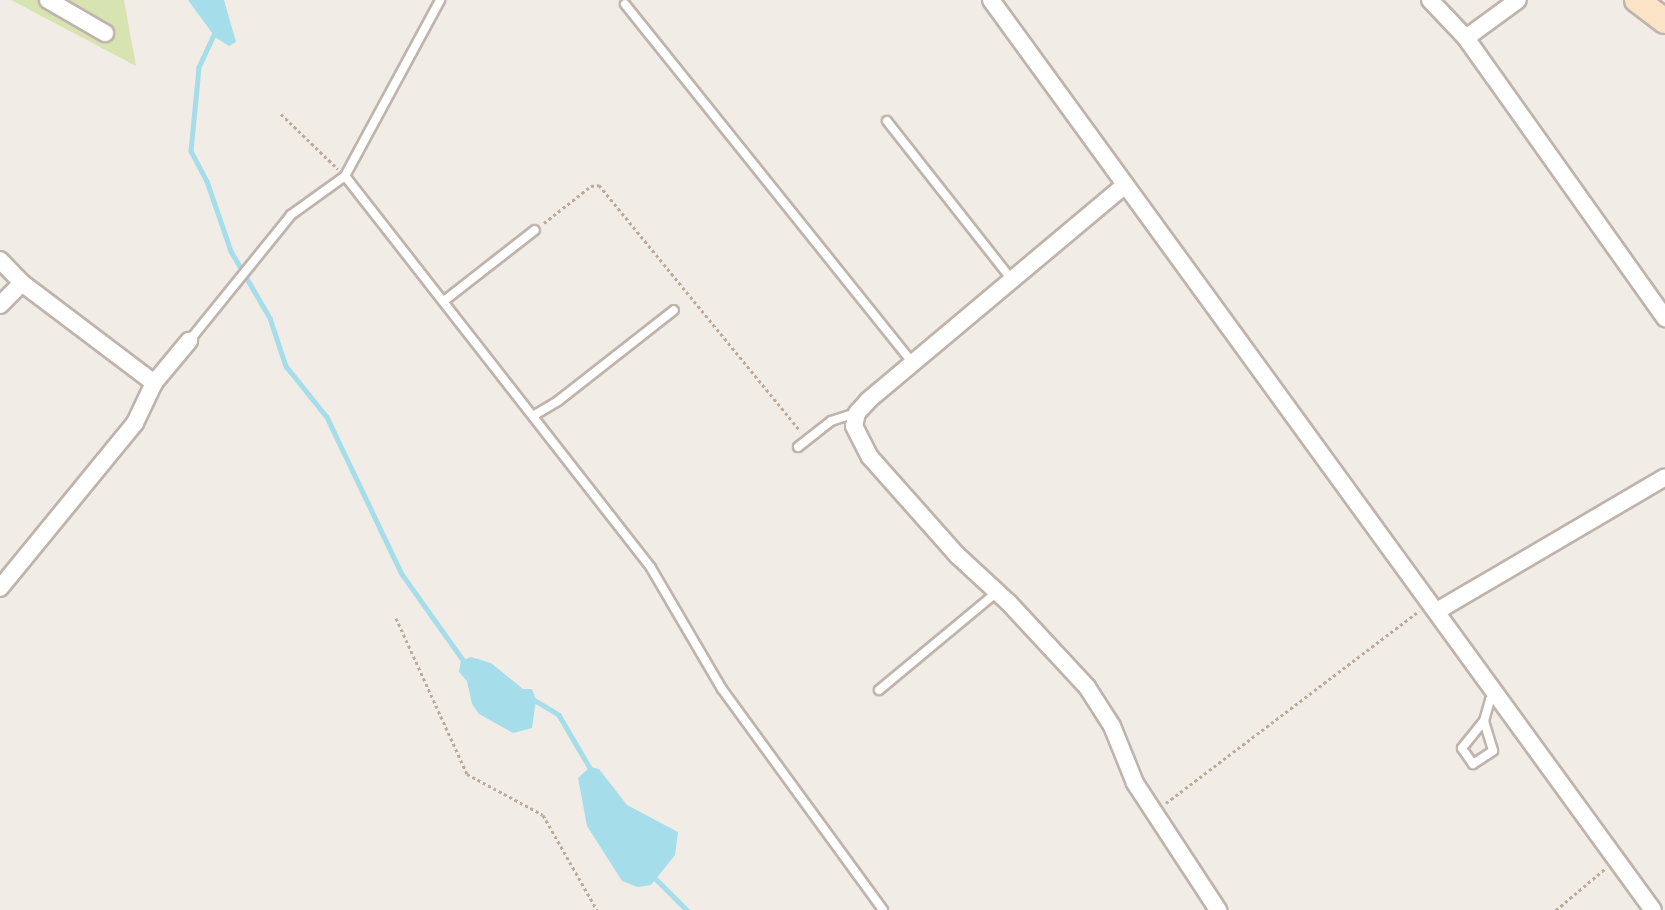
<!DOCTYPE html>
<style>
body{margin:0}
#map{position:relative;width:1665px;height:910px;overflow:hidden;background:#f2ece6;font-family:Manrope,sans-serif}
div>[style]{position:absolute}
.green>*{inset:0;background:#d7e4b1}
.water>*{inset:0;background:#a5ddeb}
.stream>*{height:4.5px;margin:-2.25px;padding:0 2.25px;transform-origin:2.25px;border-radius:2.25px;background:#a5ddeb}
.path>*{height:3px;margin-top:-1.5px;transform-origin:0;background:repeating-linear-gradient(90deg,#bdaa9b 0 3px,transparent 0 6px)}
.roads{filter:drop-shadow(2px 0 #bfb4ac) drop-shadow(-2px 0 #bfb4ac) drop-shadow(0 2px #bfb4ac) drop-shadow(0 -2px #bfb4ac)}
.lane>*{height:8px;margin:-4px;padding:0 4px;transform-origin:4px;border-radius:4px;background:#fff}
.street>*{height:16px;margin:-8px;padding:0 8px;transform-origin:8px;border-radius:8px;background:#fff}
.secondary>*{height:24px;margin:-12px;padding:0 12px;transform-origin:12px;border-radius:12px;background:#fbe3c7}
span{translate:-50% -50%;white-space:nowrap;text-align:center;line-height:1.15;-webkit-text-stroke:5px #fff;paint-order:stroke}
</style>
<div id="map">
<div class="green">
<div style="clip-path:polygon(11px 0,124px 0,136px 66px)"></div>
</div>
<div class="water">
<div style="clip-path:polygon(188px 0,224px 0,236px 42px,229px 46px,215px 37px)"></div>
<div style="clip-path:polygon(471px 657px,491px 663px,523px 689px,532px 689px,536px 700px,532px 728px,513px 733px,479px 714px,472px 704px,467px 681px,459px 672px,461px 661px)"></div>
<div style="clip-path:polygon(590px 767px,599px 769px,627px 805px,678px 832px,675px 855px,651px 885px,638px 887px,622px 881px,587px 826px,578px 778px)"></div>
</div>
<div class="stream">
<div style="left:215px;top:33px;width:38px;rotate:115deg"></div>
<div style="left:199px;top:68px;width:83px;rotate:95.5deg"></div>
<div style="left:191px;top:151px;width:34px;rotate:62deg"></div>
<div style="left:207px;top:181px;width:74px;rotate:71.1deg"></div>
<div style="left:231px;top:251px;width:78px;rotate:59.8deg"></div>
<div style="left:270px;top:318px;width:51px;rotate:71.6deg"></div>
<div style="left:286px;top:366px;width:65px;rotate:51.2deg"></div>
<div style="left:327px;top:417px;width:174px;rotate:64.5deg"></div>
<div style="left:402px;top:574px;width:110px;rotate:54.6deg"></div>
<div style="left:531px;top:698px;width:33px;rotate:31deg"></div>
<div style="left:559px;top:715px;width:67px;rotate:59.6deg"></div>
<div style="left:655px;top:878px;width:45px;rotate:45deg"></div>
</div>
<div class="path">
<div style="left:281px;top:114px;width:79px;rotate:44deg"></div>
<div style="left:544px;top:223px;width:60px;rotate:-38.2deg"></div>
<div style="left:591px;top:186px;width:8px;rotate:-7deg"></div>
<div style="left:599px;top:185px;width:318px;rotate:50.7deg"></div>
<div style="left:396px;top:618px;width:171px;rotate:65.5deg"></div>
<div style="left:467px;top:774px;width:86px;rotate:28.3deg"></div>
<div style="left:543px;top:815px;width:109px;rotate:60.4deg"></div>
<div style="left:1166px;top:803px;width:318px;rotate:-37.2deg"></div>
<div style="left:1556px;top:910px;width:65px;rotate:-40deg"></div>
</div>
<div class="roads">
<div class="lane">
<div style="left:625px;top:4px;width:460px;rotate:51.3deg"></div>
<div style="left:887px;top:121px;width:202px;rotate:51.8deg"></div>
<div style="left:345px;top:176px;width:200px;rotate:-61.6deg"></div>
<div style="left:444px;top:301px;width:115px;rotate:-38deg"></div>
<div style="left:189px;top:341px;width:162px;rotate:-51deg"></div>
<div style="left:291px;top:215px;width:67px;rotate:-35.8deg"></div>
<div style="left:345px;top:176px;width:497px;rotate:52deg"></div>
<div style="left:651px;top:568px;width:140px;rotate:59.6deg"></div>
<div style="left:722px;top:689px;width:273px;rotate:53.9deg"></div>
<div style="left:533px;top:416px;width:29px;rotate:-31deg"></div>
<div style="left:558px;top:401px;width:147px;rotate:-38.1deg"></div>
<div style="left:798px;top:447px;width:42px;rotate:-38.2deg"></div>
<div style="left:831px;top:421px;width:26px;rotate:-18deg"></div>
<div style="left:879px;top:690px;width:153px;rotate:-39.7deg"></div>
<div style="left:1484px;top:721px;width:31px;rotate:73deg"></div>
<div style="left:1493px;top:751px;width:24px;rotate:147deg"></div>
<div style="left:1473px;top:764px;width:19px;rotate:-125deg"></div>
<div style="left:1462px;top:748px;width:35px;rotate:-51deg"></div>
<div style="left:1484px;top:721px;width:22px;rotate:-74deg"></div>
<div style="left:1490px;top:700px;width:9px;rotate:-41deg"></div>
</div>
<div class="street">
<div style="left:48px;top:0;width:66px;rotate:30.1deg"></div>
<div style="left:991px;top:0;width:1125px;rotate:53.97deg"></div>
<div style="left:1430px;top:0;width:52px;rotate:46.5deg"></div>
<div style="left:1466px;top:38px;width:344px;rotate:54.6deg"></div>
<div style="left:1466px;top:38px;width:64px;rotate:-36.2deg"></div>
<div style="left:1125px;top:185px;width:336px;rotate:140deg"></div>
<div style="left:868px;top:401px;width:16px;rotate:133deg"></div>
<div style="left:857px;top:413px;width:13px;rotate:103deg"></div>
<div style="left:854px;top:426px;width:35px;rotate:63deg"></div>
<div style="left:870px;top:457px;width:131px;rotate:48.4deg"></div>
<div style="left:957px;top:555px;width:71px;rotate:42.7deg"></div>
<div style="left:1009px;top:603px;width:115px;rotate:47.1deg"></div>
<div style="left:1087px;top:687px;width:46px;rotate:57.3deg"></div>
<div style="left:1112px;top:726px;width:61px;rotate:68deg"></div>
<div style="left:1135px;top:783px;width:152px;rotate:56.8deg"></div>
<div style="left:0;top:260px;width:32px;rotate:46deg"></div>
<div style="left:22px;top:283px;width:166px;rotate:37.1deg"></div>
<div style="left:154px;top:383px;width:55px;rotate:-50.2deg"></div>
<div style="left:0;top:305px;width:31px;rotate:-45deg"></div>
<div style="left:0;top:588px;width:213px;rotate:-50.7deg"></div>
<div style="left:135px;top:423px;width:44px;rotate:-64.6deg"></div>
<div style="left:1437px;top:611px;width:264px;rotate:-30.4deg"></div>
</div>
<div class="secondary">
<div style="left:1637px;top:0;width:35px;rotate:37deg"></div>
</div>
</div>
</div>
